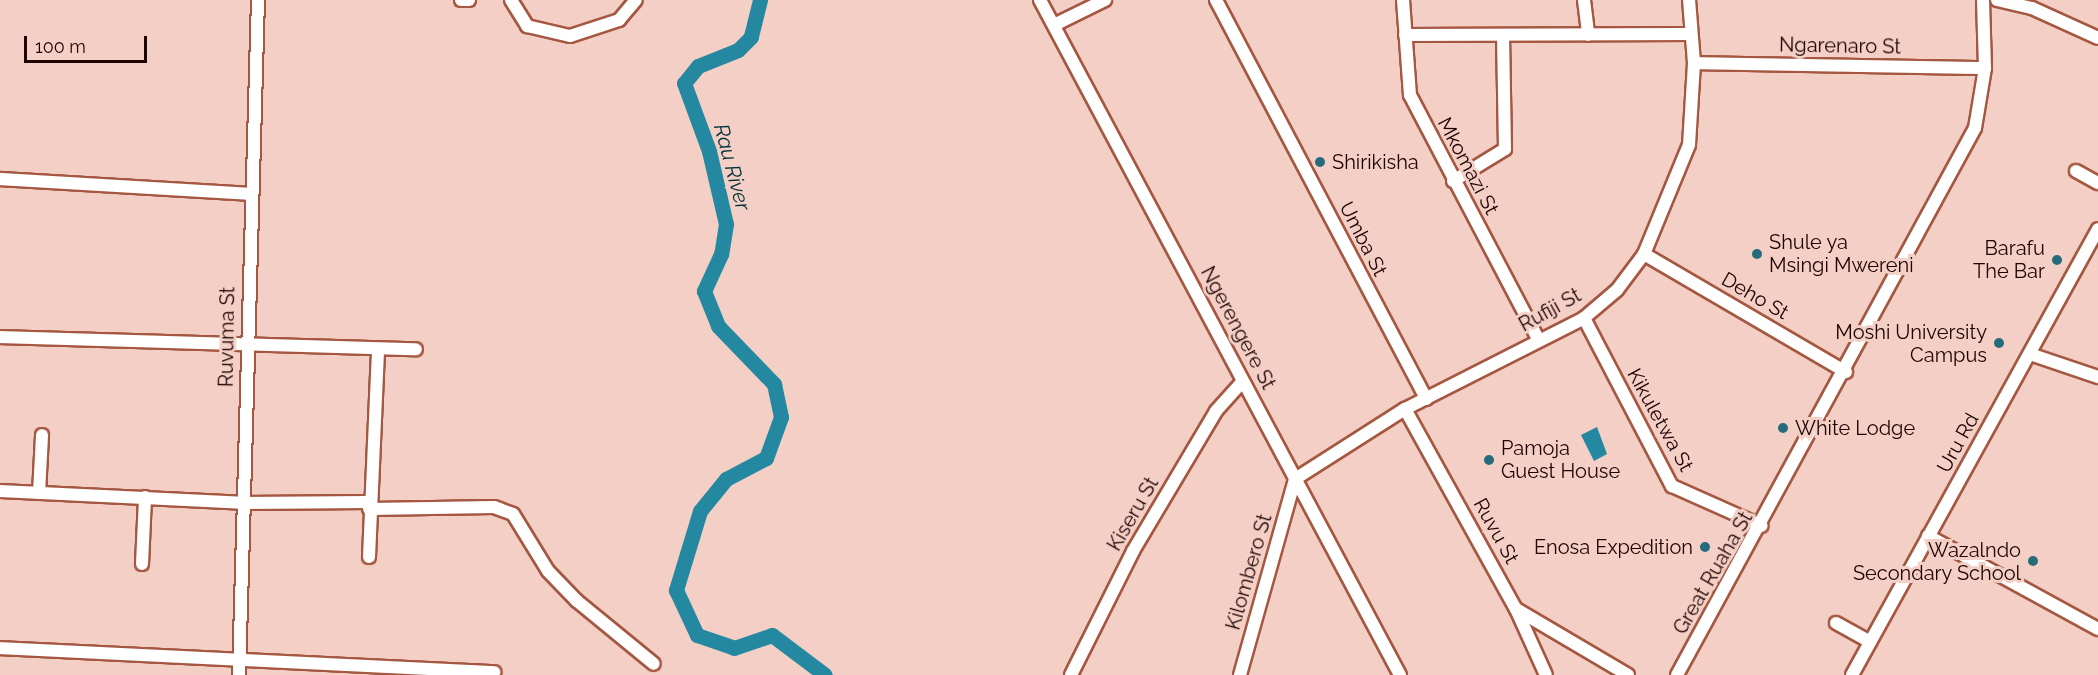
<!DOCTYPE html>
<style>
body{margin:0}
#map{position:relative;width:2098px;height:675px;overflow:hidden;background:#f3cfc5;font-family:Raleway,sans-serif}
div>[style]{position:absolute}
.water>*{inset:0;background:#2489a0}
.river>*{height:15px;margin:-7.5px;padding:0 7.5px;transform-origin:7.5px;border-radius:7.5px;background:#2489a0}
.roads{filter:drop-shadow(2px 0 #a55741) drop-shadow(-2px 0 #a55741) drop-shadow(0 2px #a55741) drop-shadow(0 -2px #a55741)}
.minor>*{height:12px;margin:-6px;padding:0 6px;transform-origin:6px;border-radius:6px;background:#fff}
.dots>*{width:16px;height:16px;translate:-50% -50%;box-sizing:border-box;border:3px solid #f3cfc5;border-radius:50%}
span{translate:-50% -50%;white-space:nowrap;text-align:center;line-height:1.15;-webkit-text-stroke:6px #f3cfc5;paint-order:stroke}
.street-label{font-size:20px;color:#1e0300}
.poi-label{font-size:20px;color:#1e0300}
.left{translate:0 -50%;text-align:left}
.right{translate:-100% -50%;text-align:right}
.water-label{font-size:21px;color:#02303a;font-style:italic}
.scale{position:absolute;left:24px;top:36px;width:123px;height:27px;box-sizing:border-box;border:3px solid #1e0300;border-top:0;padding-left:8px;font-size:18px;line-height:21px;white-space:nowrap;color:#1e0300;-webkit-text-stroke:4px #f3cfc5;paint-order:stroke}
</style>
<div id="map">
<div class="water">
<div style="clip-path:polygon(1597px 427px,1607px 454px,1594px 461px,1581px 435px)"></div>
</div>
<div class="river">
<div style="left:760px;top:0;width:38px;rotate:104deg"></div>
<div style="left:751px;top:37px;width:18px;rotate:135deg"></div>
<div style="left:738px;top:50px;width:43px;rotate:158.2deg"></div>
<div style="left:698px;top:66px;width:22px;rotate:129deg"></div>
<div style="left:684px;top:83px;width:72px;rotate:69.8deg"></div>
<div style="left:709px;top:151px;width:75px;rotate:76.9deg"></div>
<div style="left:726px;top:224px;width:30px;rotate:99deg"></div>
<div style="left:721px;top:254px;width:41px;rotate:114.7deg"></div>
<div style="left:704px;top:291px;width:38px;rotate:68deg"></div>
<div style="left:718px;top:326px;width:81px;rotate:46deg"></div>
<div style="left:774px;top:384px;width:34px;rotate:78deg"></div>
<div style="left:781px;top:417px;width:44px;rotate:110.1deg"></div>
<div style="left:766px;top:458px;width:45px;rotate:152.3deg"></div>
<div style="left:726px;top:479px;width:41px;rotate:129.1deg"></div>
<div style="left:700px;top:511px;width:83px;rotate:106.9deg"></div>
<div style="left:676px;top:590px;width:50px;rotate:65deg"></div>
<div style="left:697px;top:635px;width:39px;rotate:19deg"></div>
<div style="left:734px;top:648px;width:40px;rotate:-18.9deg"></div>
<div style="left:772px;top:635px;width:66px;rotate:37deg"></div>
</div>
<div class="roads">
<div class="minor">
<div style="left:461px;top:0;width:8px"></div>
<div style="left:511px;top:0;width:31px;rotate:58deg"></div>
<div style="left:527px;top:26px;width:44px;rotate:13.1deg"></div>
<div style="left:570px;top:36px;width:52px;rotate:-18.1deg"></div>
<div style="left:619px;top:20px;width:26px;rotate:-50deg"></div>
<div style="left:1040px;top:0;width:765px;rotate:61.93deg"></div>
<div style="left:1216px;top:0;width:451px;rotate:62.2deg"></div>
<div style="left:1403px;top:0;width:95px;rotate:85.8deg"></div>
<div style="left:1410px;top:95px;width:276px;rotate:62.3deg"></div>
<div style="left:1584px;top:0;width:35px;rotate:83deg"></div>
<div style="left:1997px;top:0;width:36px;rotate:13deg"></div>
<div style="left:2032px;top:8px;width:72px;rotate:24.4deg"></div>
<div style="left:1054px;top:25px;width:57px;rotate:-26.1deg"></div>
<div style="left:1405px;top:35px;width:285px;rotate:-0.2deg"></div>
<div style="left:1694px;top:63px;width:291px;rotate:1deg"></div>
<div style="left:2076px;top:171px;width:25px;rotate:29deg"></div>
<div style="left:0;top:179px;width:251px;rotate:3.4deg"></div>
<div style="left:1453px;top:181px;width:61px;rotate:-31.6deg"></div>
<div style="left:1505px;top:149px;width:112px;rotate:-91deg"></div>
<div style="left:1644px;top:254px;width:234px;rotate:30.3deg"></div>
<div style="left:1584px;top:318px;width:190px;rotate:62.4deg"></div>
<div style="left:1672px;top:486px;width:98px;rotate:24deg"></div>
<div style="left:0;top:337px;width:416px;rotate:1.7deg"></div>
<div style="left:2030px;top:354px;width:72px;rotate:18.7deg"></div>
<div style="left:1405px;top:409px;width:229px;rotate:61deg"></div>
<div style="left:1516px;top:609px;width:72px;rotate:65.6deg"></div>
<div style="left:0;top:491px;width:242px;rotate:2.8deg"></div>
<div style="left:242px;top:503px;width:127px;rotate:-0.5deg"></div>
<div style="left:39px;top:493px;width:58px;rotate:-87deg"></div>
<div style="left:369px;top:509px;width:125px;rotate:-0.9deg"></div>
<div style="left:494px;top:507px;width:20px;rotate:20deg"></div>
<div style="left:513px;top:514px;width:67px;rotate:58.4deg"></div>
<div style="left:548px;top:571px;width:42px;rotate:46deg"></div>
<div style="left:577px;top:601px;width:99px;rotate:39.3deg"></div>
<div style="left:1928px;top:536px;width:194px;rotate:28.7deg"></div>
<div style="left:369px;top:557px;width:207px;rotate:-87.5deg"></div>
<div style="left:142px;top:564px;width:67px;rotate:-87.4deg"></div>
<div style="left:1516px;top:609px;width:130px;rotate:30.5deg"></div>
<div style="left:1836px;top:623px;width:39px;rotate:29deg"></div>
<div style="left:0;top:648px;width:495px;rotate:2.8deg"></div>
<div style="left:239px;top:675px;width:675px;rotate:-88.39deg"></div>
<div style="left:1071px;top:675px;width:139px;rotate:-63.4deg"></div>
<div style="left:1133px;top:551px;width:163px;rotate:-59.3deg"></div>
<div style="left:1216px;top:411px;width:40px;rotate:-48deg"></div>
<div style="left:1240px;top:675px;width:204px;rotate:-74.3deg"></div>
<div style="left:1295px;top:479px;width:130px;rotate:-32.5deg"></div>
<div style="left:1405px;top:409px;width:201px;rotate:-26.9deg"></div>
<div style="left:1584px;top:318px;width:43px;rotate:-40.3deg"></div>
<div style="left:1617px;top:290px;width:45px;rotate:-53.1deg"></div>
<div style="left:1644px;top:254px;width:118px;rotate:-67.6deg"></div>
<div style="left:1689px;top:145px;width:82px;rotate:-86.5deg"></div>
<div style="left:1694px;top:63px;width:63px;rotate:-94.5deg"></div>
<div style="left:1677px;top:675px;width:623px;rotate:-61.42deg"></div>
<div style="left:1975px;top:128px;width:61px;rotate:-80.5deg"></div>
<div style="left:1985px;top:68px;width:68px;rotate:-91.7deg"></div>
<div style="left:1852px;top:675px;width:509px;rotate:-61.12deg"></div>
</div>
</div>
<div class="dots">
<div style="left:1320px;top:162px;background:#266b7b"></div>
<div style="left:1757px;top:254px;background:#266b7b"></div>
<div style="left:2057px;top:260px;background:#266b7b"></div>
<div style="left:1999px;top:343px;background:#266b7b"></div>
<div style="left:1783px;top:428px;background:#266b7b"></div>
<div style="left:1489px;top:460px;background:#266b7b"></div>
<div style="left:1705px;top:547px;background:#266b7b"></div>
<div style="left:2033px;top:561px;background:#266b7b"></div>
</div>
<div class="street-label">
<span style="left:1840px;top:46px;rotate:1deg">Ngarenaro St</span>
<span style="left:1468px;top:166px;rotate:62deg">Mkomazi St</span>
<span style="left:1363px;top:239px;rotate:63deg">Umba St</span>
<span style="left:1755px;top:296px;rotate:30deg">Deho St</span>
<span style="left:1550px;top:310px;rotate:-29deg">Rufiji St</span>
<span style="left:1238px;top:328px;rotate:62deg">Ngerengere St</span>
<span style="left:227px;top:337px;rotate:-89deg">Ruvuma St</span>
<span style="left:1660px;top:420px;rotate:61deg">Kikuletwa St</span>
<span style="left:1958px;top:443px;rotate:-61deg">Uru Rd</span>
<span style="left:1133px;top:514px;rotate:-60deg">Kiseru St</span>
<span style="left:1496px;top:531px;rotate:61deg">Ruvu St</span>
<span style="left:1249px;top:572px;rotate:-74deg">Kilombero St</span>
<span style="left:1713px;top:573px;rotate:-60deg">Great Ruaha St</span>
</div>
<div class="poi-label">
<span class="left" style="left:1332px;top:162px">Shirikisha</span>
<span class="left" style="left:1769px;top:254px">Shule ya<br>Msingi Mwereni</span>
<span class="right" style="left:2045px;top:260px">Barafu<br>The Bar</span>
<span class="right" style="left:1987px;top:344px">Moshi University<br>Campus</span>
<span class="left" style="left:1795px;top:428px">White Lodge</span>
<span class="left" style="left:1501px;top:460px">Pamoja<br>Guest House</span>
<span class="right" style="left:1693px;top:547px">Enosa Expedition</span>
<span class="right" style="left:2021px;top:562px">Wazalndo<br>Secondary School</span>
</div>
<div class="water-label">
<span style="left:732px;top:167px;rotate:75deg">Rau River</span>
</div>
<div class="scale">100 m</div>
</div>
